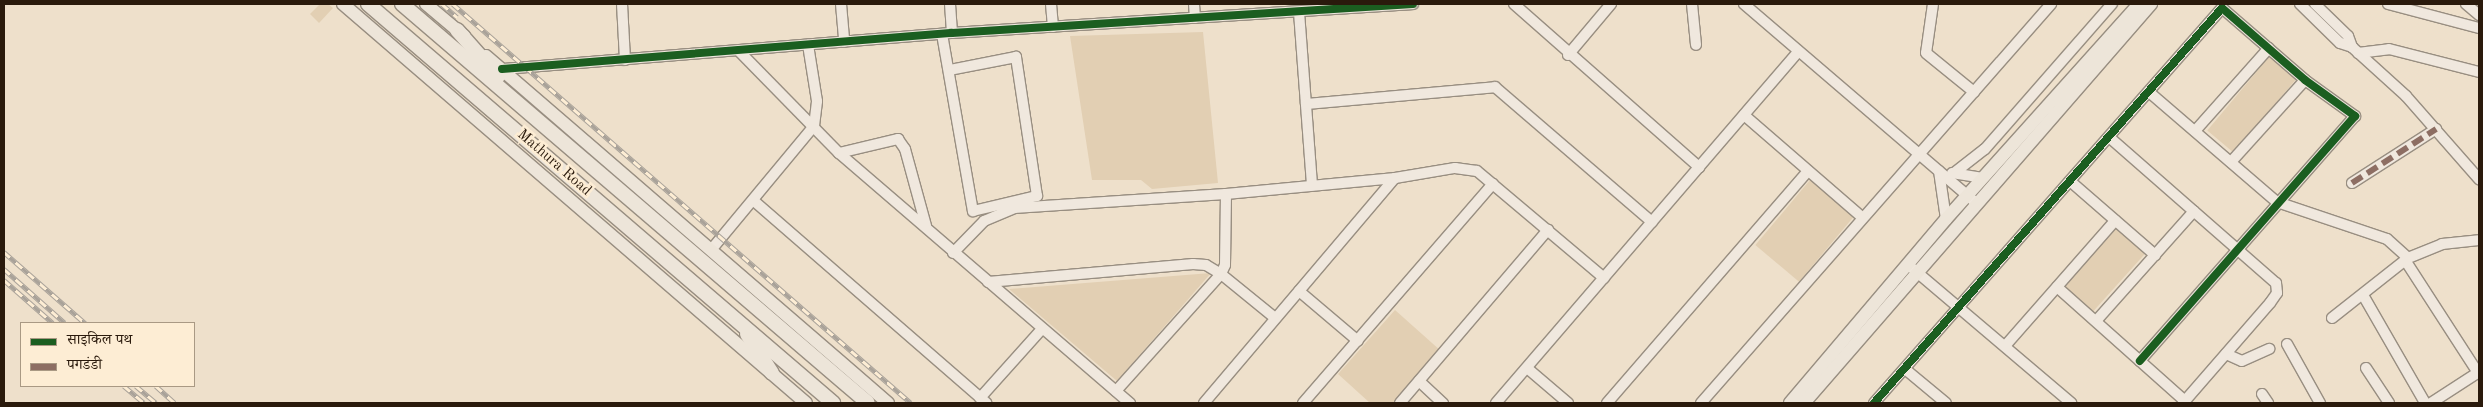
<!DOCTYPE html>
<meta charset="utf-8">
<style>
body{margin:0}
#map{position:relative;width:2483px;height:407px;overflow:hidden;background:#eee0cb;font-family:"Old Standard TT","Noto Serif Devanagari",serif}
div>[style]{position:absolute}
.green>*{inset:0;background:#e2cfb3;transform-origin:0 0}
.roads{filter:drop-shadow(1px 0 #988e81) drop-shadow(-1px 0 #988e81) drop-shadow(0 1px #988e81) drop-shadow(0 -1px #988e81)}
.minor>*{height:10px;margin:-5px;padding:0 5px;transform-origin:5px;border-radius:5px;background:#f0e8de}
.major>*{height:12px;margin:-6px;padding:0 6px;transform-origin:6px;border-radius:6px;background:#ede5d9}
.highway>*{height:14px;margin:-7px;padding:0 7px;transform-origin:7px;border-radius:7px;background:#ede5d9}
.rail>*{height:4.5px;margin-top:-2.25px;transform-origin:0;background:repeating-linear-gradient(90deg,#fdedd4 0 8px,#a9a299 0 16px);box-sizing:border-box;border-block:1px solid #a9a299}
.quiet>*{height:6px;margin-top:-3px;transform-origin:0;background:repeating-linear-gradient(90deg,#8d6e63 0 12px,transparent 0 18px)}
.cycleway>*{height:8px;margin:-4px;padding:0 4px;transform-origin:4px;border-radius:4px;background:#1b5e20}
span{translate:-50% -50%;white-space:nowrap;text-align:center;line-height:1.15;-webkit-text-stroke:5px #fdedd4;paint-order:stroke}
.street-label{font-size:15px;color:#2a1a0c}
.frame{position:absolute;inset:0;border:5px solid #2a1a0c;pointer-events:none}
.legend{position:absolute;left:20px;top:322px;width:175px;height:65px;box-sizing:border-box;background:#fdedd4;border:1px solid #a99984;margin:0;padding:6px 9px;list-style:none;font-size:15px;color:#2a1a0c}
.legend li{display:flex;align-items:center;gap:10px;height:25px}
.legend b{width:25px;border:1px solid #a99984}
</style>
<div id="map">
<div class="green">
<div style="clip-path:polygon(320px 4px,328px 4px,333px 8px,319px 23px,310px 14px)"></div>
<div style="clip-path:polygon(1203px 32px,1218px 183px,1152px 189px,1141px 180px,1092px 180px,1070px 36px)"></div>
<div style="left:2269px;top:57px;width:35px;height:96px;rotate:40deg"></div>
<div style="left:1810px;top:180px;width:57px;height:85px;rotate:40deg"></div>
<div style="left:2117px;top:228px;width:38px;height:79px;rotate:42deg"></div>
<div style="clip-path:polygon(1211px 273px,1117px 381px,1009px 289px)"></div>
<div style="clip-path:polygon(1395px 310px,1441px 351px,1394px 403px,1370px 403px,1338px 374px)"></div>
</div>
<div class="roads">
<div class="minor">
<div style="left:622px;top:4px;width:56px;rotate:86.9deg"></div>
<div style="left:841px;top:4px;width:38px;rotate:85deg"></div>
<div style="left:950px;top:4px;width:29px;rotate:86deg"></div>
<div style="left:1051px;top:4px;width:23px;rotate:85deg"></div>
<div style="left:1194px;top:4px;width:14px;rotate:86deg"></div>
<div style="left:1514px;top:4px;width:247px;rotate:41.4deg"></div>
<div style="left:1692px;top:4px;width:41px;rotate:84.4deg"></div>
<div style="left:1744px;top:4px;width:301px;rotate:40.6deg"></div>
<div style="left:1933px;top:4px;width:49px;rotate:98.1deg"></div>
<div style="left:1926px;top:53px;width:62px;rotate:39.1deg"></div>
<div style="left:2300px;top:4px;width:56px;rotate:44.3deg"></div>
<div style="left:2340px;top:43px;width:13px;rotate:18deg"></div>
<div style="left:2352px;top:47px;width:73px;rotate:42.2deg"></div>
<div style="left:2406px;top:96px;width:111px;rotate:48.7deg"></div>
<div style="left:2315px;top:4px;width:46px;rotate:44.1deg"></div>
<div style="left:2348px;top:36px;width:12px;rotate:70deg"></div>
<div style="left:2388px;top:4px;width:94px;rotate:14.8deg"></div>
<div style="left:2466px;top:4px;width:17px;rotate:40deg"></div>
<div style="left:1299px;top:12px;width:174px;rotate:85.7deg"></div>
<div style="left:942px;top:34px;width:180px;rotate:80.1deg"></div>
<div style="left:973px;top:211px;width:66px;rotate:-13.2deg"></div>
<div style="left:1037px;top:196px;width:141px;rotate:-98.6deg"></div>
<div style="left:1016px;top:57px;width:67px;rotate:168.9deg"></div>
<div style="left:739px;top:51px;width:143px;rotate:45.6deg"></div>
<div style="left:839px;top:153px;width:384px;rotate:40.7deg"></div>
<div style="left:2358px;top:53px;width:31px;rotate:-7deg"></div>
<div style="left:2389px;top:49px;width:93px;rotate:14.3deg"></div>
<div style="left:1568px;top:55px;width:67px;rotate:-49.9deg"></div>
<div style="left:502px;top:69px;width:451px;rotate:-4.6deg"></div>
<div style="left:952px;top:33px;width:462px;rotate:-3.6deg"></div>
<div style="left:2149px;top:92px;width:169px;rotate:40.7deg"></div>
<div style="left:2277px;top:202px;width:116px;rotate:18.6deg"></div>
<div style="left:2387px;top:239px;width:28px;rotate:42deg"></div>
<div style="left:1306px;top:104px;width:190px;rotate:-5.1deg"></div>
<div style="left:1495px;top:87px;width:207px;rotate:40.7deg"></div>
<div style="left:1744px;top:115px;width:157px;rotate:40.9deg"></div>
<div style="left:2195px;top:131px;width:111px;rotate:-48.3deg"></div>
<div style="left:2109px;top:137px;width:222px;rotate:41.2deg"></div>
<div style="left:2276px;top:283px;width:10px;rotate:84deg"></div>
<div style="left:2277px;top:293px;width:12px;rotate:125deg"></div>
<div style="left:2270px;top:303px;width:133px;rotate:131deg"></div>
<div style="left:839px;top:153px;width:61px;rotate:-13.3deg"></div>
<div style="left:898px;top:139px;width:12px;rotate:55deg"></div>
<div style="left:905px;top:149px;width:80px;rotate:74.7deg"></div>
<div style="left:2231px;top:162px;width:110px;rotate:-47.9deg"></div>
<div style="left:1939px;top:171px;width:49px;rotate:81.7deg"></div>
<div style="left:1952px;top:173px;width:31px;rotate:9deg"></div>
<div style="left:1954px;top:173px;width:39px;rotate:-38deg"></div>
<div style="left:1985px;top:149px;width:193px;rotate:-48.8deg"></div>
<div style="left:2070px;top:181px;width:113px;rotate:41deg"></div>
<div style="left:2352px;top:183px;width:100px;rotate:-32.7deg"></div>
<div style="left:754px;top:201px;width:308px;rotate:41deg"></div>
<div style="left:711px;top:250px;width:161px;rotate:-50.3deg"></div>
<div style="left:814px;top:126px;width:25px;rotate:-83deg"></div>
<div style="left:817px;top:101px;width:57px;rotate:-99.1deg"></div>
<div style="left:953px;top:253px;width:45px;rotate:-45.9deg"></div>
<div style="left:984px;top:221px;width:33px;rotate:-23deg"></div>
<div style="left:1014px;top:208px;width:212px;rotate:-3.8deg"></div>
<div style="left:1226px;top:194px;width:170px;rotate:-5.4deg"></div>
<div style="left:1395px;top:178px;width:61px;rotate:-9.5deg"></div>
<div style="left:1455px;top:168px;width:22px;rotate:8deg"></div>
<div style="left:1477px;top:171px;width:166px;rotate:40.1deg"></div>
<div style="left:2405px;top:260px;width:135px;rotate:57.1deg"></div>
<div style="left:1912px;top:268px;width:209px;rotate:40.3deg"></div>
<div style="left:988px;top:282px;width:206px;rotate:-5deg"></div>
<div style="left:1193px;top:264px;width:13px;rotate:4deg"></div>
<div style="left:1206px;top:265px;width:17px;rotate:31deg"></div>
<div style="left:1221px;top:274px;width:70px;rotate:39.2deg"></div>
<div style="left:2057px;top:287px;width:171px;rotate:41.7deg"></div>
<div style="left:1299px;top:291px;width:77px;rotate:40.3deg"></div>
<div style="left:2363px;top:295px;width:125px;rotate:60.1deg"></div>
<div style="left:2332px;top:318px;width:97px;rotate:-38.3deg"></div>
<div style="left:2408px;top:258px;width:37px;rotate:-22deg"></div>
<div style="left:2442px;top:244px;width:37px;rotate:-6deg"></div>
<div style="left:2096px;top:321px;width:147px;rotate:-48.3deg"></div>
<div style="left:2287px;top:344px;width:68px;rotate:60.8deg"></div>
<div style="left:2005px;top:346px;width:167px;rotate:-48.7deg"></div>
<div style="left:2226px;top:354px;width:17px;rotate:24deg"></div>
<div style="left:2242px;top:361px;width:30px;rotate:-24deg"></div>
<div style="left:1527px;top:368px;width:54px;rotate:40.5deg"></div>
<div style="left:2366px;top:368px;width:42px;rotate:56.7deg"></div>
<div style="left:1905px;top:369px;width:53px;rotate:39.7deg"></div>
<div style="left:1419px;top:381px;width:33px;rotate:43deg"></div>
<div style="left:1116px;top:391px;width:157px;rotate:-48.1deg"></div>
<div style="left:1221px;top:274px;width:10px;rotate:-66deg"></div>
<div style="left:1225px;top:265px;width:71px;rotate:-89.2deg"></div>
<div style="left:2262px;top:394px;width:11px;rotate:56deg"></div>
<div style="left:980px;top:398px;width:93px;rotate:-48.1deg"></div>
<div style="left:1204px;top:403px;width:295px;rotate:-49.7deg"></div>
<div style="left:1303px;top:403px;width:290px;rotate:-49.1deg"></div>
<div style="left:1400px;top:403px;width:228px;rotate:-49.5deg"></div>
<div style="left:1496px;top:403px;width:464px;rotate:-49.3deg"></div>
<div style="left:1607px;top:403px;width:307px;rotate:-49.1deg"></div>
<div style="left:1701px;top:403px;width:531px;rotate:-48.74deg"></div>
<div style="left:1874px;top:403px;width:526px;rotate:-48.62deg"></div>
<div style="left:2222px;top:8px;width:110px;rotate:40.9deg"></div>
<div style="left:2305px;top:80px;width:62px;rotate:35.8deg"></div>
<div style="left:2355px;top:116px;width:326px;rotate:131.3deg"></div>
<div style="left:2431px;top:403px;width:57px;rotate:-32.9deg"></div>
</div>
<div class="major">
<div style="left:343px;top:4px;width:611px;rotate:40.75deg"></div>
<div style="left:426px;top:4px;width:50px;rotate:40.1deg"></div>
<div style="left:486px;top:56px;width:531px;rotate:40.8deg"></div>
<div style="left:1790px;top:403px;width:241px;rotate:-49.7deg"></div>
<div style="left:1946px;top:219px;width:289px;rotate:-48.1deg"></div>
<div style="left:1804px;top:403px;width:529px;rotate:-48.99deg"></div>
</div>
<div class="highway">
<div style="left:368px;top:4px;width:613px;rotate:40.63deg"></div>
<div style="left:402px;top:4px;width:613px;rotate:40.57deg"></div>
<div style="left:457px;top:30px;width:62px;rotate:48.3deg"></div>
<div style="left:747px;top:334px;width:46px;rotate:57.3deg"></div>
</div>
</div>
<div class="rail">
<div style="left:442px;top:4px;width:20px;rotate:41deg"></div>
<div style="left:453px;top:4px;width:607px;rotate:41.06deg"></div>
<div style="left:4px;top:252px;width:108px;rotate:41.2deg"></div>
<div style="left:4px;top:269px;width:81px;rotate:41.5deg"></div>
<div style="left:4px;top:280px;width:65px;rotate:41.3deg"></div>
<div style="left:124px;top:386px;width:26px;rotate:40deg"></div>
<div style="left:136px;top:386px;width:26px;rotate:40deg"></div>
<div style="left:156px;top:386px;width:25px;rotate:42deg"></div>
</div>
<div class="quiet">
<div style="left:2352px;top:183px;width:100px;rotate:-32.7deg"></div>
</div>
<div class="cycleway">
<div style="left:502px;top:69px;width:451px;rotate:-4.6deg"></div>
<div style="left:952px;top:33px;width:462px;rotate:-3.6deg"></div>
<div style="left:1874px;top:403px;width:526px;rotate:-48.62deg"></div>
<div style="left:2222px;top:8px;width:110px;rotate:40.9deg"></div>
<div style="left:2305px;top:80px;width:62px;rotate:35.8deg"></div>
<div style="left:2355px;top:116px;width:326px;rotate:131.3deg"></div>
</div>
<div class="street-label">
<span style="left:554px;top:163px;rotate:41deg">Mathura Road</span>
</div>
<div class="frame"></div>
<ul class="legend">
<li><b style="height:6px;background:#1b5e20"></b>साइकिल पथ</li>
<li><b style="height:6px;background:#8d6e63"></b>पगडंडी</li>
</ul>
</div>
